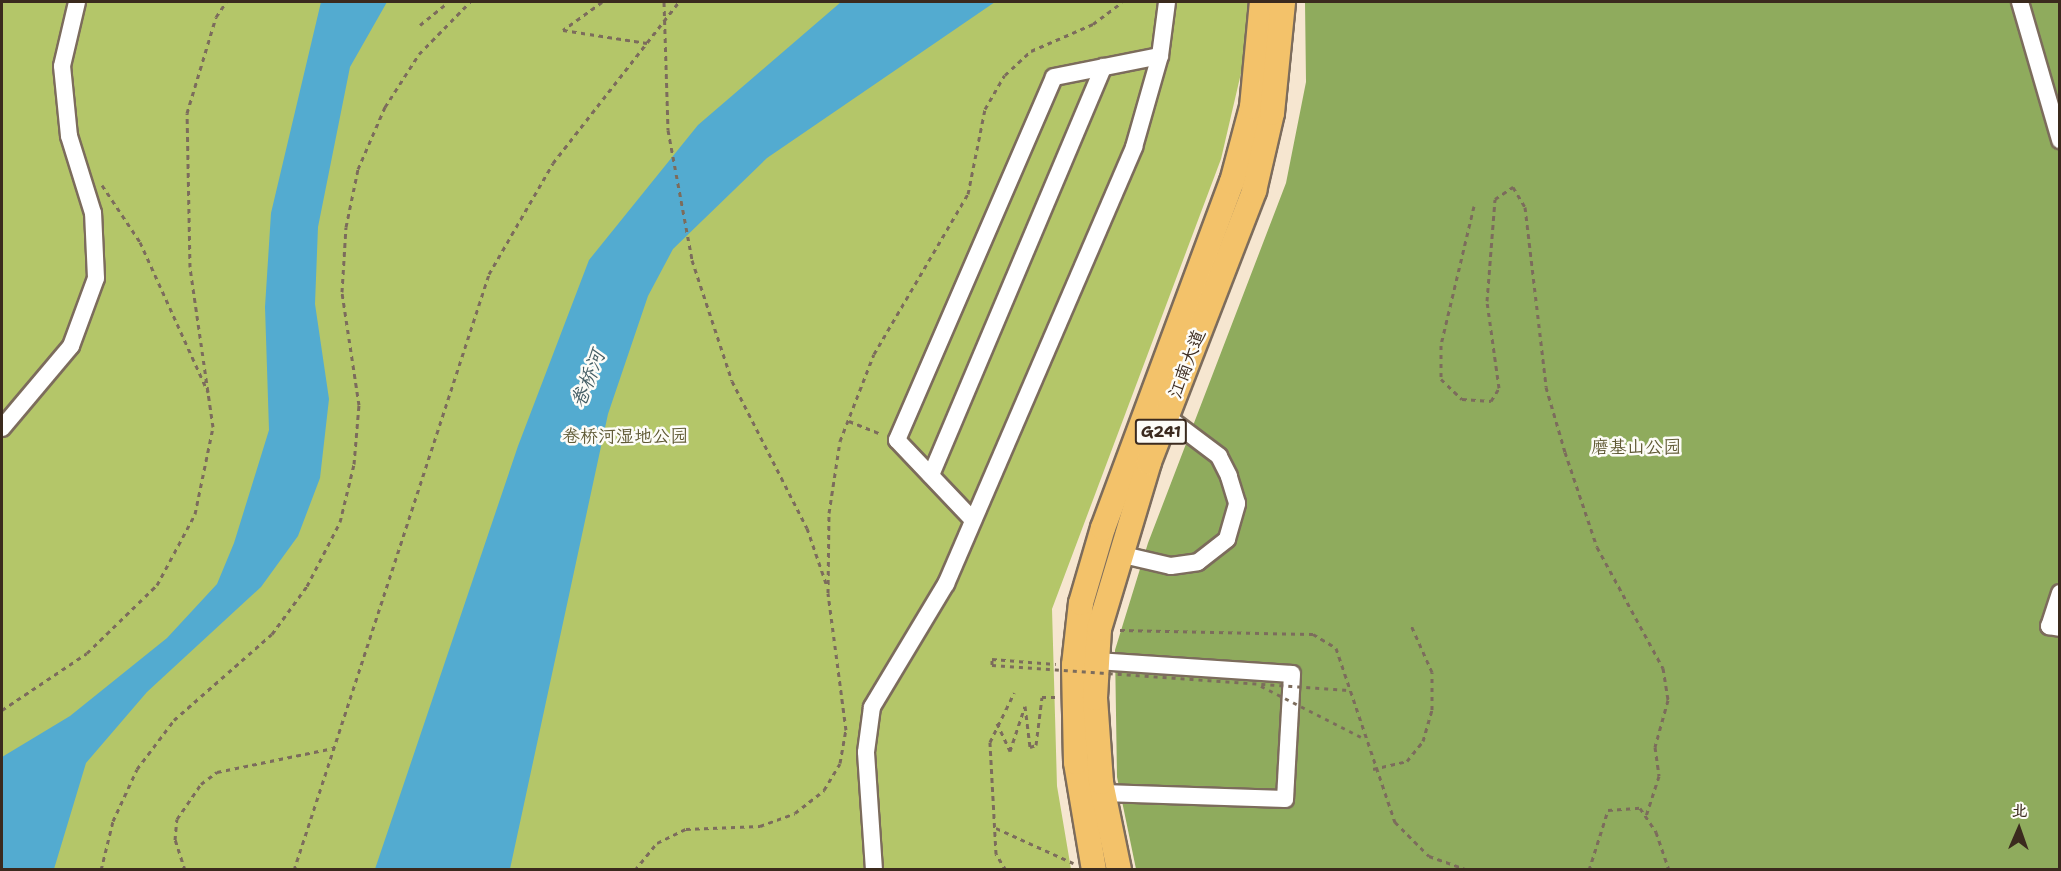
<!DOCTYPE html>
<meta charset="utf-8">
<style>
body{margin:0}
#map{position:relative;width:2061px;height:871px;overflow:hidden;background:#f6e6d0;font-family:"Shantell Sans","LXGW WenKai TC",sans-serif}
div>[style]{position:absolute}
.green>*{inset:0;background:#b4c669}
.forest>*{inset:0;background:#8fab5d}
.water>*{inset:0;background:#53abd0}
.path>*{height:3px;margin-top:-1.5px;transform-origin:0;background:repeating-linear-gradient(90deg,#7c6c5c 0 4.5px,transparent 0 9px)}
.roads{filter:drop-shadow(2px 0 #7c6c5c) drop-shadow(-2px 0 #7c6c5c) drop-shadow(0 2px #7c6c5c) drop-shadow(0 -2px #7c6c5c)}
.minor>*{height:16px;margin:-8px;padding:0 8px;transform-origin:8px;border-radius:8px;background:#fff}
.highway>*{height:24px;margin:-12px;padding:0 12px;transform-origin:12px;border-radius:12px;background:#f3c26a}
.path-bridge>*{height:3px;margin-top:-1.5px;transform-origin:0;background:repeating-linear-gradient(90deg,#7c6c5c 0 4.5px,transparent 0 9px)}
span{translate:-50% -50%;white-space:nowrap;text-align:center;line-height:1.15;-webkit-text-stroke:5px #fdfcf7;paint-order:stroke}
.shield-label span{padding:2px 4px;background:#fdfcf7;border:2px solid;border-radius:4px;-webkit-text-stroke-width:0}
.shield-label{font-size:16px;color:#3b2a1e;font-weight:700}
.street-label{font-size:18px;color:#3b2a1e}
.park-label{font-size:18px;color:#5f5934}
.water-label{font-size:20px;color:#455e65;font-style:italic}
.frame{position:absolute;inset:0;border:3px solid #3b2a1e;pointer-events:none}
.north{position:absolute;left:1989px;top:799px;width:60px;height:60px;-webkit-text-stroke:4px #fdfcf7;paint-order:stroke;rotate:2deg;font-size:16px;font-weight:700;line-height:24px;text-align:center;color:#3b2a1e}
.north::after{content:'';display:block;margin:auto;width:21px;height:27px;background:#3b2a1e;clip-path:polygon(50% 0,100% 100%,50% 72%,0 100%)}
</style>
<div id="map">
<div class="green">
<div style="clip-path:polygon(2px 2px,1248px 2px,1248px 43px,1221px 159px,1052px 609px,1057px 786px,1071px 869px,2px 870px)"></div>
</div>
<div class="forest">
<div style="clip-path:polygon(1305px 2px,2059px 2px,2059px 869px,1136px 869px,1117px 777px,1115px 650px,1148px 543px,1286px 183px,1306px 82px)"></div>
</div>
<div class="water">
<div style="clip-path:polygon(321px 2px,387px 2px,350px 67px,318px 227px,315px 304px,329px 399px,320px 478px,298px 536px,261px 587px,147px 692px,86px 763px,54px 869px,2px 869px,2px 757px,70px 716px,167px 638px,217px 584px,234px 543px,269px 430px,265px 307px,271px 213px)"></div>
<div style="clip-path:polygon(841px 2px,995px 2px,767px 158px,673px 249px,648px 296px,608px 414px,510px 869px,375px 869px,518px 446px,589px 260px,698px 125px)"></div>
</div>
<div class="path">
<div style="left:602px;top:2px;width:48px;rotate:144.3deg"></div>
<div style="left:563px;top:30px;width:85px;rotate:8.8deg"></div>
<div style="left:420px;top:25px;width:36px;rotate:-39deg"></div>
<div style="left:102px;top:185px;width:69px;rotate:56.3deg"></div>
<div style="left:140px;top:242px;width:165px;rotate:65.6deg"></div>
<div style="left:1474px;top:206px;width:143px;rotate:103.4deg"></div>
<div style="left:1441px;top:345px;width:34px;rotate:90deg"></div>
<div style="left:1441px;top:379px;width:29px;rotate:44deg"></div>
<div style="left:1462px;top:399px;width:29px;rotate:4deg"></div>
<div style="left:1491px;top:401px;width:15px;rotate:-58deg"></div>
<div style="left:1499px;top:388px;width:88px;rotate:-97.9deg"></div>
<div style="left:1487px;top:301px;width:102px;rotate:-85.5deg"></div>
<div style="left:1495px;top:199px;width:22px;rotate:-34deg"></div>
<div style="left:1513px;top:187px;width:23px;rotate:59deg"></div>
<div style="left:1525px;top:207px;width:181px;rotate:83.3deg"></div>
<div style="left:1546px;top:387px;width:68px;rotate:73.7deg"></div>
<div style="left:1565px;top:452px;width:100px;rotate:71.4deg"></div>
<div style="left:1597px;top:547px;width:138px;rotate:61.4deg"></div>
<div style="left:1663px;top:668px;width:32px;rotate:81deg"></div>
<div style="left:1668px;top:700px;width:49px;rotate:105.5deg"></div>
<div style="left:1655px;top:747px;width:29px;rotate:82deg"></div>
<div style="left:1659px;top:776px;width:42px;rotate:108deg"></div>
<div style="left:849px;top:421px;width:35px;rotate:22deg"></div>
<div style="left:807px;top:528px;width:61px;rotate:71deg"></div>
<div style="left:1120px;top:630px;width:193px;rotate:1.2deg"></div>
<div style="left:1313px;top:634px;width:27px;rotate:31deg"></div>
<div style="left:1336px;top:648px;width:184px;rotate:71.3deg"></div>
<div style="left:1395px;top:822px;width:48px;rotate:45deg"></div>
<div style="left:1429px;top:856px;width:41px;rotate:19.7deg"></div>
<div style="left:992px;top:665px;width:6px;rotate:-90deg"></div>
<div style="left:992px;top:659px;width:64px;rotate:4.5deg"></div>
<div style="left:2px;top:710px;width:102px;rotate:-33.8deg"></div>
<div style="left:87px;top:653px;width:98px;rotate:-44.2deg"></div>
<div style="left:157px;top:585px;width:81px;rotate:-61.8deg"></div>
<div style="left:195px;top:514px;width:89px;rotate:-78.3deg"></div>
<div style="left:213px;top:427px;width:162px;rotate:-98.2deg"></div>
<div style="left:190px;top:267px;width:154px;rotate:-91.1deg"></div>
<div style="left:187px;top:113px;width:100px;rotate:-73.2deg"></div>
<div style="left:216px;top:17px;width:18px;rotate:-56deg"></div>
<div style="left:997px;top:723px;width:31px;rotate:65deg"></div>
<div style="left:1010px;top:751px;width:47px;rotate:-71.6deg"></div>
<div style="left:1025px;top:706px;width:41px;rotate:83deg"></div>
<div style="left:1030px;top:747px;width:6px;rotate:-18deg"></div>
<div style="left:1036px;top:745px;width:48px;rotate:-82.9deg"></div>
<div style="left:1042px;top:697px;width:13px"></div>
<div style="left:1373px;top:769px;width:35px;rotate:-13deg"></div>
<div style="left:1407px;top:761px;width:26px;rotate:-51deg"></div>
<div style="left:1423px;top:741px;width:32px;rotate:-74deg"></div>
<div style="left:1432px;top:710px;width:38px;rotate:-90deg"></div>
<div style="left:1432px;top:672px;width:51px;rotate:-114.1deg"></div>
<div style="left:996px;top:828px;width:85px;rotate:24.4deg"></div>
<div style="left:101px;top:870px;width:50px;rotate:-76.2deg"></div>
<div style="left:113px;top:821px;width:57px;rotate:-65.2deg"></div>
<div style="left:137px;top:769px;width:61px;rotate:-52.9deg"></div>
<div style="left:174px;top:720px;width:130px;rotate:-41.3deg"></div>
<div style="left:272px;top:634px;width:59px;rotate:-53.9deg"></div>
<div style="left:307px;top:586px;width:72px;rotate:-62.7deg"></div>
<div style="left:340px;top:522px;width:60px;rotate:-76.4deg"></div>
<div style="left:354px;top:464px;width:59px;rotate:-85.2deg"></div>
<div style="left:359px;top:405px;width:114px;rotate:-98.6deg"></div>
<div style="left:342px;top:292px;width:65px;rotate:-86.5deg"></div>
<div style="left:346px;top:227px;width:59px;rotate:-78.3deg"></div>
<div style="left:358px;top:169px;width:68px;rotate:-66.5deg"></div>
<div style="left:385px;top:107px;width:63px;rotate:-57.3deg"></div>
<div style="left:419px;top:54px;width:73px;rotate:-45.6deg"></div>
<div style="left:185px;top:870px;width:32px;rotate:-108deg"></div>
<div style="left:175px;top:840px;width:21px;rotate:-85deg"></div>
<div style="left:177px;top:819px;width:42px;rotate:-55.6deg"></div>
<div style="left:201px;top:784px;width:20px;rotate:-37deg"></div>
<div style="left:217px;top:772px;width:119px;rotate:-11.6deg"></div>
<div style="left:294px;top:870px;width:627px;rotate:-71.88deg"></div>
<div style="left:489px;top:274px;width:128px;rotate:-60deg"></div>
<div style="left:553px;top:163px;width:204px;rotate:-52deg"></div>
<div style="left:635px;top:870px;width:35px;rotate:-51deg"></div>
<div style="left:657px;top:843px;width:32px;rotate:-26deg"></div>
<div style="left:686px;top:829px;width:74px;rotate:-2.3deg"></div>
<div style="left:760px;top:826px;width:37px;rotate:-20deg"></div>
<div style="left:795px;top:813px;width:37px;rotate:-38deg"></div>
<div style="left:824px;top:790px;width:31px;rotate:-59deg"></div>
<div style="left:840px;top:763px;width:34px;rotate:-80deg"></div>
<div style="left:846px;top:730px;width:138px;rotate:-97.5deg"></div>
<div style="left:828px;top:593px;width:80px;rotate:-89.3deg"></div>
<div style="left:829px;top:513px;width:73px;rotate:-81.3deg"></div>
<div style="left:840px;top:441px;width:93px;rotate:-68.7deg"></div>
<div style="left:874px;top:354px;width:186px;rotate:-59.6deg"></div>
<div style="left:968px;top:194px;width:87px;rotate:-78.7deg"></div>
<div style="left:985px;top:109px;width:39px;rotate:-60deg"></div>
<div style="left:1005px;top:75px;width:35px;rotate:-43deg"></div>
<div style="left:1031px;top:51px;width:68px;rotate:-23.5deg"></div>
<div style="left:1093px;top:24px;width:36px;rotate:-37deg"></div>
<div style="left:1006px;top:870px;width:19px;rotate:-122deg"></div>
<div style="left:996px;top:854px;width:112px;rotate:-93.1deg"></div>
<div style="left:990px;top:742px;width:55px;rotate:-63.9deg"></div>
<div style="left:1589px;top:870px;width:63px;rotate:-72.4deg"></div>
<div style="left:1608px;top:810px;width:32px;rotate:-4deg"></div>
<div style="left:1640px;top:808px;width:29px;rotate:56deg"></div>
<div style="left:1656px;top:832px;width:40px;rotate:71.1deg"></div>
</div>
<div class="roads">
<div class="minor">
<div style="left:2020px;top:2px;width:144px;rotate:73.8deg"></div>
<div style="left:2px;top:428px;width:107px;rotate:-49.9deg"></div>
<div style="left:71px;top:346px;width:72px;rotate:-69.8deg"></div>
<div style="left:96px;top:278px;width:65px;rotate:-92.6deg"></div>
<div style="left:93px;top:213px;width:81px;rotate:-107.3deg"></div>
<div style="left:69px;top:136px;width:70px;rotate:-95.7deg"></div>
<div style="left:62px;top:66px;width:66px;rotate:-76.8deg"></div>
<div style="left:931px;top:475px;width:443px;rotate:-67.1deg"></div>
<div style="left:972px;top:519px;width:109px;rotate:-133.5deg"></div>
<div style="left:897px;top:440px;width:395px;rotate:-66.6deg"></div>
<div style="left:1054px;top:77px;width:108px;rotate:-11.2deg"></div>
<div style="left:1119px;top:554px;width:53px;rotate:13deg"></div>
<div style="left:1171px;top:566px;width:27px;rotate:-8deg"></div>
<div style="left:1198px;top:562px;width:37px;rotate:-38deg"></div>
<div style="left:1227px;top:539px;width:37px;rotate:-74deg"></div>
<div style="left:1237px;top:503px;width:28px;rotate:-107deg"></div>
<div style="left:1229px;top:476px;width:22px;rotate:-117deg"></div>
<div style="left:1219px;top:456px;width:65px;rotate:-143.1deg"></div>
<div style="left:2060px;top:593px;width:35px;rotate:108deg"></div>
<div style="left:2049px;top:626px;width:11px;rotate:10deg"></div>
<div style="left:1097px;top:661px;width:195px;rotate:3.8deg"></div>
<div style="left:1292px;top:674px;width:125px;rotate:93.2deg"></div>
<div style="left:1285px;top:799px;width:182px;rotate:-178.1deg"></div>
<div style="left:874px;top:870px;width:118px;rotate:-93.9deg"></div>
<div style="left:866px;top:752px;width:45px;rotate:-82.4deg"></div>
<div style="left:872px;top:707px;width:144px;rotate:-59deg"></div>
<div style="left:946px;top:584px;width:476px;rotate:-66.7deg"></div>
<div style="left:1134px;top:147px;width:95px;rotate:-74.1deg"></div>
<div style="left:1160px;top:56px;width:54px;rotate:-82.6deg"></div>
</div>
<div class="highway">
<div style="left:1094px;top:870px;width:109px;rotate:-99.5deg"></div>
<div style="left:1076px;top:762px;width:97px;rotate:-91.2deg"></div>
<div style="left:1074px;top:665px;width:62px;rotate:-83.6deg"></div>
<div style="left:1081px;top:603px;width:78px;rotate:-73.7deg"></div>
<div style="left:1103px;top:528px;width:369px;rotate:-69.6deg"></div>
<div style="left:1232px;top:182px;width:78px;rotate:-75.1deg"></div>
<div style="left:1252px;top:107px;width:105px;rotate:-84.6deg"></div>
<div style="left:1119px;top:870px;width:90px;rotate:-101.6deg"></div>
<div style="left:1101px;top:782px;width:84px;rotate:-94.1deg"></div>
<div style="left:1095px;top:698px;width:69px;rotate:-86.7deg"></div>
<div style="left:1099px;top:629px;width:174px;rotate:-73.3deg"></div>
<div style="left:1149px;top:462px;width:291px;rotate:-68.8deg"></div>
<div style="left:1254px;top:191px;width:80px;rotate:-77deg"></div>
<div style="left:1272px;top:113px;width:112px;rotate:-84.3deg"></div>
</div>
</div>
<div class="path-bridge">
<div style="left:664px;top:2px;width:128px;rotate:88.2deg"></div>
<div style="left:668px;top:130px;width:132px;rotate:79.5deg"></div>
<div style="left:692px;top:260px;width:127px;rotate:71.7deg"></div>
<div style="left:732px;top:381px;width:165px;rotate:63deg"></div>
<div style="left:992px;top:665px;width:357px;rotate:4deg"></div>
<div style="left:1261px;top:686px;width:114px;rotate:27deg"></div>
</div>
<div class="shield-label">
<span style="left:1161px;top:432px">G241</span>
</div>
<div class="street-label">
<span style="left:1187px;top:364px;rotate:-69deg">江南大道</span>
</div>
<div class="park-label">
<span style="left:625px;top:436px">卷桥河湿地公园</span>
<span style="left:1636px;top:447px">磨基山公园</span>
</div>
<div class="water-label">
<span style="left:588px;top:379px;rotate:-69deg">卷桥河</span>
</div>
<div class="frame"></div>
<div class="north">北</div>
</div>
